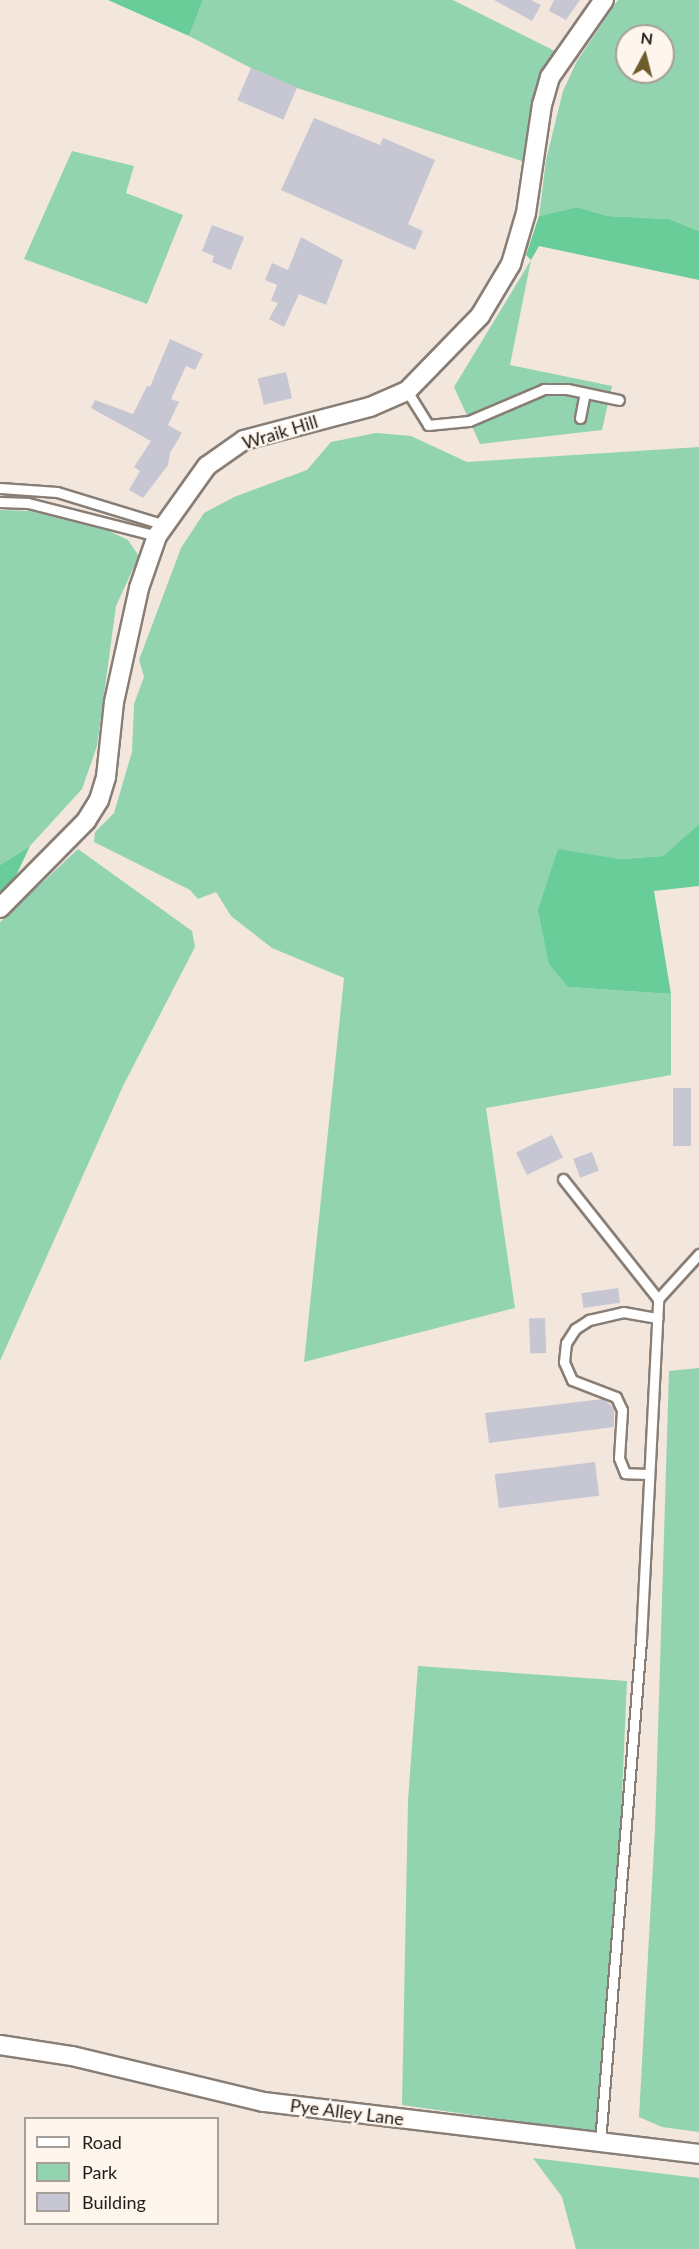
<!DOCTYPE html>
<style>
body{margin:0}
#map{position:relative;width:699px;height:2249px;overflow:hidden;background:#f3e7dd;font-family:Lato,sans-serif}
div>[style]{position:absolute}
.green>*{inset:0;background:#92d4af}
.forest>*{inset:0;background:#68cd98}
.building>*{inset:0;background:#c7c6d3;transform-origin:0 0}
.roads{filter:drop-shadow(2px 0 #887e75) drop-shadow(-2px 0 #887e75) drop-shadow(0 2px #887e75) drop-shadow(0 -2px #887e75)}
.service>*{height:9px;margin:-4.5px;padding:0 4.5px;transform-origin:4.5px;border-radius:4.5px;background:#fff}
.minor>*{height:18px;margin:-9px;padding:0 9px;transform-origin:9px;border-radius:9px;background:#fff}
span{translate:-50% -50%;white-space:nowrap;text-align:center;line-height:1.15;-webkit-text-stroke:4.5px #fef5ed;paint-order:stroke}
.street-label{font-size:18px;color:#221d1a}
.legend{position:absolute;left:24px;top:2117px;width:195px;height:108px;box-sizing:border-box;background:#fef5ed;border:2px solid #a69f99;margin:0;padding:8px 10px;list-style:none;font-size:18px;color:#221d1a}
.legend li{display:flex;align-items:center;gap:12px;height:30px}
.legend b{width:30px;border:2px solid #a69f99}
.north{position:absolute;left:615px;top:24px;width:60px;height:60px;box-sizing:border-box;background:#fef5ed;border:2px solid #a69f99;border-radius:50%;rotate:7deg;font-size:16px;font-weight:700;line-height:24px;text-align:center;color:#221d1a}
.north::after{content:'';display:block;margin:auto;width:21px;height:27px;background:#6f5c2b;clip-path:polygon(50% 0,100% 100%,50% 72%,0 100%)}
</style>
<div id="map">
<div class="green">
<div style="clip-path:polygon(203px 0,453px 0,559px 53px,525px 162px,297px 88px,251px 68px,189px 36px)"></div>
<div style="clip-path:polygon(evenodd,618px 0,699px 0,699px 231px,669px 219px,608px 216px,577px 207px,539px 216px,546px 160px,563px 91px,577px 61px,618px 0,627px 36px,663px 36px,663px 72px,627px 72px,627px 36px)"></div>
<div style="clip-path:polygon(72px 151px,134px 166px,126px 193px,183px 215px,147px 304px,24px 259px)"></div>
<div style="clip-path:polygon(531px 260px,510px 365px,612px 386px,602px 430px,480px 444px,454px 387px)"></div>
<div style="clip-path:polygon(376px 433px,411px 436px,467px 462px,699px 447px,699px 824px,663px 856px,620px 859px,559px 850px,568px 987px,671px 994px,671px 1075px,486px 1108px,515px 1308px,304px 1362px,344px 978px,272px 948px,231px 916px,216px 892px,198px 899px,190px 890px,94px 842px,95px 832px,114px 813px,132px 752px,134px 704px,144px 677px,139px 660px,181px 548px,204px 513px,234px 497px,307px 470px,331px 442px)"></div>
<div style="clip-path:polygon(0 510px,30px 511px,109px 531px,128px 540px,139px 556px,116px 606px,97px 746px,82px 789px,30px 846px,0 865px)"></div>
<div style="clip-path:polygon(78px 849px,192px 931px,195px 947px,123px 1086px,0 1361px,0 922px)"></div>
<div style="clip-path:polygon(699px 1368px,699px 2132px,662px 2127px,639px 2117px,655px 1829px,669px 1371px)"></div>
<div style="clip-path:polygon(418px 1666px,627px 1681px,607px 2134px,402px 2105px,408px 1800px)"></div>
<div style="clip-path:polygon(533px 2158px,699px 2178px,699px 2249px,576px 2249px,562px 2197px)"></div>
</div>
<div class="forest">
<div style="clip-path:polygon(108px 0,203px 0,189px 36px)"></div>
<div style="clip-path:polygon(577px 207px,608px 216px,669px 219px,699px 231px,699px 280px,539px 246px,531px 260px,526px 255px,539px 216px)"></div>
<div style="clip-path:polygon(699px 824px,699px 886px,654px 891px,671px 994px,568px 987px,549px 964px,538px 910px,558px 849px,620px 859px,663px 856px)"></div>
<div style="clip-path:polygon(30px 846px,14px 880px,0 892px,0 865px)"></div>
</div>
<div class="building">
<div style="clip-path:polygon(494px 0,531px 0,541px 5px,532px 21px)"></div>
<div style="clip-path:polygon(554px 0,580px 0,566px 20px,549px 11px)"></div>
<div style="left:251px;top:68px;width:50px;height:35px;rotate:23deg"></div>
<div style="clip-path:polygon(314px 118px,380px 145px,383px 138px,435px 160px,408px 224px,423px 231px,415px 250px,281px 190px)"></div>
<div style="clip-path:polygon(212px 225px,244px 237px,231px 270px,212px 262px,214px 256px,202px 251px)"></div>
<div style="clip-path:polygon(301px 237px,343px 260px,326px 305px,299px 294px,284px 327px,269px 319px,278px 303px,271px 301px,277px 285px,265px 280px,272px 263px,288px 270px)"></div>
<div style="clip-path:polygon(170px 339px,203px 354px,195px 370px,186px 366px,171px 399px,179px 402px,168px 425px,182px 433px,170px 453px,168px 465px,143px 498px,129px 490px,140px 471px,134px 467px,151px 441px,91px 408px,95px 400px,133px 414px,147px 386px,150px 387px)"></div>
<div style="left:286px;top:372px;width:27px;height:29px;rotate:77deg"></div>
<div style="left:673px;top:1088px;width:18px;height:58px"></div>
<div style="left:552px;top:1135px;width:25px;height:40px;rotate:64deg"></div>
<div style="left:592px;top:1152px;width:20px;height:20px;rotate:70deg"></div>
<div style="left:618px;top:1288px;width:15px;height:37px;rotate:82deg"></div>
<div style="left:545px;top:1318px;width:35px;height:16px;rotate:88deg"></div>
<div style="clip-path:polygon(603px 1399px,614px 1408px,614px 1427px,489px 1443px,485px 1413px)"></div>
<div style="left:595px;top:1462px;width:34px;height:101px;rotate:83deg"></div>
</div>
<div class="roads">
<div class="service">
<div style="left:407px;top:391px;width:40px;rotate:58deg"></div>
<div style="left:428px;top:425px;width:41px;rotate:-5.6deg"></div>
<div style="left:469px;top:421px;width:82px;rotate:-23.1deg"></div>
<div style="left:544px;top:389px;width:23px"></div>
<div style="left:567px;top:389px;width:53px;rotate:11.9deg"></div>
<div style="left:580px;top:418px;width:25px;rotate:-79deg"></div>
<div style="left:0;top:488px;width:57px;rotate:4deg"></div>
<div style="left:57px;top:492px;width:113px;rotate:17deg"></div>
<div style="left:0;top:502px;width:28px;rotate:2deg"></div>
<div style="left:28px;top:503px;width:133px;rotate:14.3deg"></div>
<div style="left:563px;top:1179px;width:153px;rotate:51.6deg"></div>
<div style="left:649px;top:1474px;width:24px;rotate:-178deg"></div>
<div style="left:625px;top:1473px;width:16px;rotate:-112deg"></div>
<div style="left:619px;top:1458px;width:48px;rotate:-86.4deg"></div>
<div style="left:622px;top:1410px;width:14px;rotate:-115deg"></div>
<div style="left:616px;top:1397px;width:47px;rotate:-158.9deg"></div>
<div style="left:572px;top:1380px;width:20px;rotate:-114deg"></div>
<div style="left:564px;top:1362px;width:19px;rotate:-84deg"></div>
<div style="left:566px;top:1343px;width:17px;rotate:-57deg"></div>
<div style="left:575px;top:1329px;width:17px;rotate:-33deg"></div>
<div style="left:589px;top:1320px;width:35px;rotate:-13deg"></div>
<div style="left:623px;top:1312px;width:35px;rotate:10deg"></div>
<div style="left:600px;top:2142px;width:504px;rotate:-85.33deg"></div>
<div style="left:641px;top:1640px;width:341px;rotate:-87.1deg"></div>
<div style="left:658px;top:1299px;width:61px;rotate:-47.7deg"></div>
</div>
<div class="minor">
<div style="left:0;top:908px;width:122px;rotate:-45.3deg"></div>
<div style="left:86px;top:821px;width:25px;rotate:-58deg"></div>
<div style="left:99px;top:800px;width:24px;rotate:-73deg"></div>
<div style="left:106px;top:777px;width:75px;rotate:-83.9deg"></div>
<div style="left:114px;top:702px;width:117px;rotate:-77.6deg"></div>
<div style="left:139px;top:588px;width:55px;rotate:-70.9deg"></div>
<div style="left:157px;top:536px;width:86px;rotate:-54.5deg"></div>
<div style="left:207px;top:466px;width:45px;rotate:-35.1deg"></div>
<div style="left:244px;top:440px;width:130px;rotate:-14.7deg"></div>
<div style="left:370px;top:407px;width:40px;rotate:-23.4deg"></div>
<div style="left:407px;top:391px;width:105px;rotate:-45.8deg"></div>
<div style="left:480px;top:316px;width:61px;rotate:-59.2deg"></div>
<div style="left:511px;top:264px;width:53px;rotate:-73.6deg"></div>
<div style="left:526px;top:213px;width:109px;rotate:-81.6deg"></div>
<div style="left:542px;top:105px;width:29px;rotate:-74deg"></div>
<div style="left:550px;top:77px;width:94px;rotate:-55deg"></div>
<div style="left:0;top:2045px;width:73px;rotate:8.7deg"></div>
<div style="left:72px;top:2056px;width:197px;rotate:13.5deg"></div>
<div style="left:264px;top:2102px;width:438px;rotate:6.8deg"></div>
</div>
</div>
<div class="street-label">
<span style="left:280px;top:432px;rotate:-17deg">Wraik Hill</span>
<span style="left:347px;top:2112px;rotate:7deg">Pye Alley Lane</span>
</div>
<ul class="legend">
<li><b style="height:8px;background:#fff"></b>Road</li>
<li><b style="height:16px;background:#92d4af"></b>Park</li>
<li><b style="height:16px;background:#c7c6d3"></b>Building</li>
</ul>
<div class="north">N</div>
</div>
